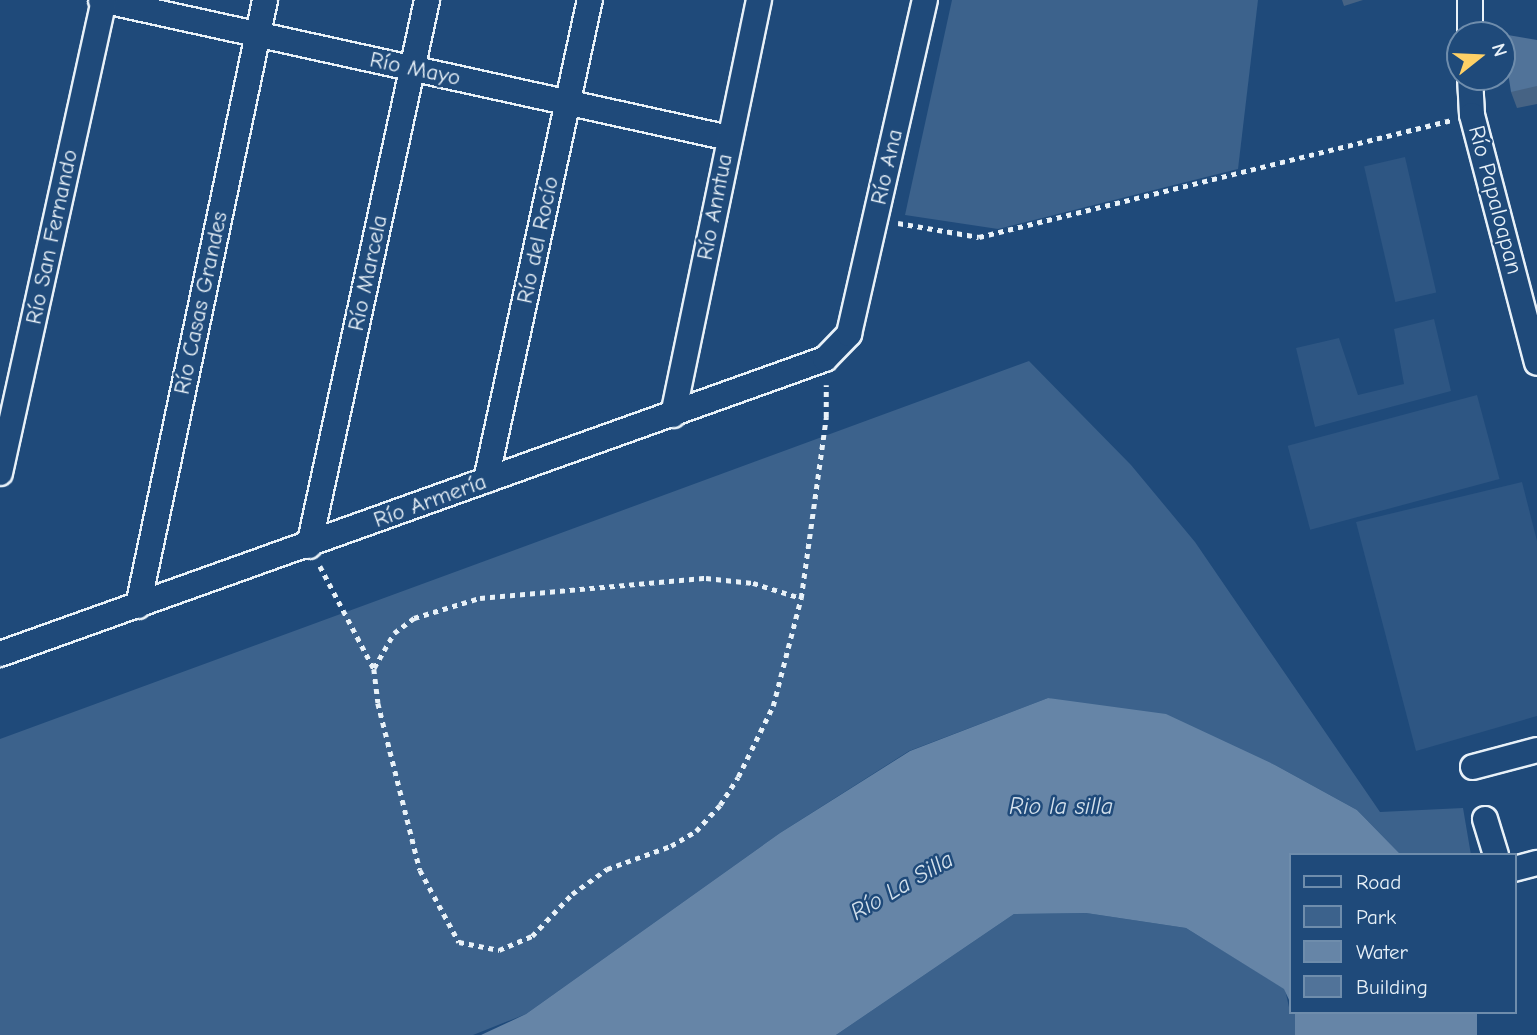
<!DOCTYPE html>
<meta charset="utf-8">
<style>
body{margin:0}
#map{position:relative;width:1537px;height:1035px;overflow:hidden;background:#1f4a7a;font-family:"Comic Neue",sans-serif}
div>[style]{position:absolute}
.built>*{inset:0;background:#2e5683;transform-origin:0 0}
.green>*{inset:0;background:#3c628c}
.water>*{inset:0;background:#6685a7;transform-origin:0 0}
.path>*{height:4.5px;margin-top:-2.25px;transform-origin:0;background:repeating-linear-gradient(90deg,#e8f1f8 0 5px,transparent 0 10px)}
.roads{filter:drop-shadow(2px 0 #e8f1f8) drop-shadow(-2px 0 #e8f1f8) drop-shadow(0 2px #e8f1f8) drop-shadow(0 -2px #e8f1f8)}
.minor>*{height:24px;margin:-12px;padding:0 12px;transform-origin:12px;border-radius:12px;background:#1f4a7a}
.wall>*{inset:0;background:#466384}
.building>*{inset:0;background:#517399}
span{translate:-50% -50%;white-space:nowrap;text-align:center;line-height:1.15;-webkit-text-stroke:5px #1f4a7a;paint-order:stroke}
.street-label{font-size:23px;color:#e8f1f8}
.water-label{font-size:24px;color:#d4e1ec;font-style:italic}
.legend{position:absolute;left:1289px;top:853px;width:228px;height:161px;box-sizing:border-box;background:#1f4a7a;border:2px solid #6f8dac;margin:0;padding:9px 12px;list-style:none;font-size:21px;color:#e8f1f8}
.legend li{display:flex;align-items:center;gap:14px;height:35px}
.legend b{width:35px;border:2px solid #6f8dac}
.north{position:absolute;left:1446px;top:21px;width:70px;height:70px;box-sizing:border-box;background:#1f4a7a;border:2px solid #6f8dac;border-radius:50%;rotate:72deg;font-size:19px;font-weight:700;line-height:28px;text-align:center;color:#e8f1f8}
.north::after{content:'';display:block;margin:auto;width:24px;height:32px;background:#ffd166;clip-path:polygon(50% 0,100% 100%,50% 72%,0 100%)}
</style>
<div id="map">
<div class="built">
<div style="left:1405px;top:157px;width:139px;height:42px;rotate:77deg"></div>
<div style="clip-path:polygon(1434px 319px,1451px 391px,1315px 427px,1296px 348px,1339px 338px,1358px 395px,1404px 384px,1394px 329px)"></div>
<div style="left:1477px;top:395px;width:87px;height:196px;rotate:75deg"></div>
<div style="clip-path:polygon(1522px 482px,1537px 541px,1537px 716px,1416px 751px,1356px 522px)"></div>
</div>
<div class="green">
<div style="clip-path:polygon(952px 0,1258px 0,1238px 169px,998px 229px,905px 215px)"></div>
<div style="clip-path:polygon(1029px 361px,1131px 465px,1195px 542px,1380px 812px,1463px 808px,1471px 855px,1401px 855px,1357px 810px,1275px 765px,1048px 698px,909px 751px,780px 833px,526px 1014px,473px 1035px,0 1035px,0 739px)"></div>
<div style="clip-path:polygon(1086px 913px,1186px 928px,1285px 989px,1290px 1012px,1295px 1012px,1305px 1035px,836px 1035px,1014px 914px)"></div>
</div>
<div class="water">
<div style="clip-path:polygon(1048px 698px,1166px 714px,1275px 765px,1357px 810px,1401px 855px,1290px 855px,1290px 1002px,1284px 989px,1186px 928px,1086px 913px,1014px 914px,836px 1035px,481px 1035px,526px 1014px,780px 833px,910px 751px)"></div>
<div style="left:1295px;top:1012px;width:182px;height:25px"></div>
</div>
<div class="path">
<div style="left:898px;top:223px;width:82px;rotate:9.8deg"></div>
<div style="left:979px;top:237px;width:486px;rotate:-13.9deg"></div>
<div style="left:320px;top:566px;width:116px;rotate:62.3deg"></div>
<div style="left:374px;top:669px;width:34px;rotate:83deg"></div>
<div style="left:378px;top:703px;width:172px;rotate:75.9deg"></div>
<div style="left:420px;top:870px;width:82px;rotate:61.6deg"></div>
<div style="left:459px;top:942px;width:41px;rotate:11.3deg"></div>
<div style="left:499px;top:950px;width:36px;rotate:-23deg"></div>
<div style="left:532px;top:936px;width:58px;rotate:-46.4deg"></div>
<div style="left:572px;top:894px;width:43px;rotate:-35.5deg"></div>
<div style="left:607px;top:869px;width:68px;rotate:-19.8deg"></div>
<div style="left:671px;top:846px;width:29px;rotate:-31deg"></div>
<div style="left:696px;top:831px;width:35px;rotate:-47deg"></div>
<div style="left:720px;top:805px;width:33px;rotate:-57deg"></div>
<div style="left:738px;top:777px;width:79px;rotate:-63.8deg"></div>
<div style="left:773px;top:706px;width:112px;rotate:-75.5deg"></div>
<div style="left:801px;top:598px;width:183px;rotate:-82.1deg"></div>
<div style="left:826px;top:417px;width:32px;rotate:-90deg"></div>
<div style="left:374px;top:668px;width:40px;rotate:-60.3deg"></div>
<div style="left:394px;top:633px;width:25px;rotate:-37deg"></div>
<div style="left:414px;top:618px;width:69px;rotate:-16.9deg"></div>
<div style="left:480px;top:598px;width:227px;rotate:-5.1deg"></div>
<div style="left:706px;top:578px;width:47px;rotate:6.1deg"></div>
<div style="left:753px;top:583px;width:50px;rotate:17.4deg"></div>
</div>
<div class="roads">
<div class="minor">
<div style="left:101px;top:0;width:643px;rotate:12.39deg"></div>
<div style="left:1470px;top:35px;width:35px;rotate:-90deg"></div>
<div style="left:1470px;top:77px;width:38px;rotate:87deg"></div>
<div style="left:1472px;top:115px;width:256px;rotate:75.3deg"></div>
<div style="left:673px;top:415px;width:424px;rotate:-78.3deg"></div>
<div style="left:0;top:473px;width:484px;rotate:-77.6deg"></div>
<div style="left:486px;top:480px;width:491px;rotate:-77.8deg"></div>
<div style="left:309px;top:546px;width:559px;rotate:-77.8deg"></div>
<div style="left:138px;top:606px;width:619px;rotate:-78.16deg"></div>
<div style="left:0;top:654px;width:876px;rotate:-19.68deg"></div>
<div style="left:825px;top:359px;width:35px;rotate:-46deg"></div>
<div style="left:849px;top:334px;width:343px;rotate:-77.2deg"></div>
<div style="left:1473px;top:767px;width:66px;rotate:-14.9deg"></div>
<div style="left:1485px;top:819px;width:38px;rotate:73deg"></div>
<div style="left:1514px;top:869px;width:24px;rotate:-15deg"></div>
</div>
</div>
<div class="wall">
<div style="clip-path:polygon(1342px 0,1363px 0,1344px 6px)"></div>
<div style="clip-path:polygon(1537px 40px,1537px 104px,1517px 108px,1511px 92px)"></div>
</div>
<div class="building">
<div style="clip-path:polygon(1502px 34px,1537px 40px,1537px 86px,1511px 92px)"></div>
</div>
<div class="street-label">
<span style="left:415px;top:69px;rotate:12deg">Río Mayo</span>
<span style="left:887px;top:167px;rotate:-77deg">Río Ana</span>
<span style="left:1495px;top:200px;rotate:75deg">Río Papaloapan</span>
<span style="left:715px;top:207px;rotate:-79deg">Río Anntua</span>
<span style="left:52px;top:237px;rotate:-78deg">Río San Fernando</span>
<span style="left:538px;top:240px;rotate:-78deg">Río del Rocío</span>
<span style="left:368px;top:273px;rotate:-78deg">Río Marcela</span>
<span style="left:201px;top:303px;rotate:-78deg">Río Casas Grandes</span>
<span style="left:430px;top:501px;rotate:-20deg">Río Armería</span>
</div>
<div class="water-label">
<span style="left:1061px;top:807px">Rio la silla</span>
<span style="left:902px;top:886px;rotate:-30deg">Río La Silla</span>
</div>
<ul class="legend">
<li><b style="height:9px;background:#1f4a7a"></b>Road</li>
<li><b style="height:19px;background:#3c628c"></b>Park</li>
<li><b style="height:19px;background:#6685a7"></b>Water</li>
<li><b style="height:19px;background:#517399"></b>Building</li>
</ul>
<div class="north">N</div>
</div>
